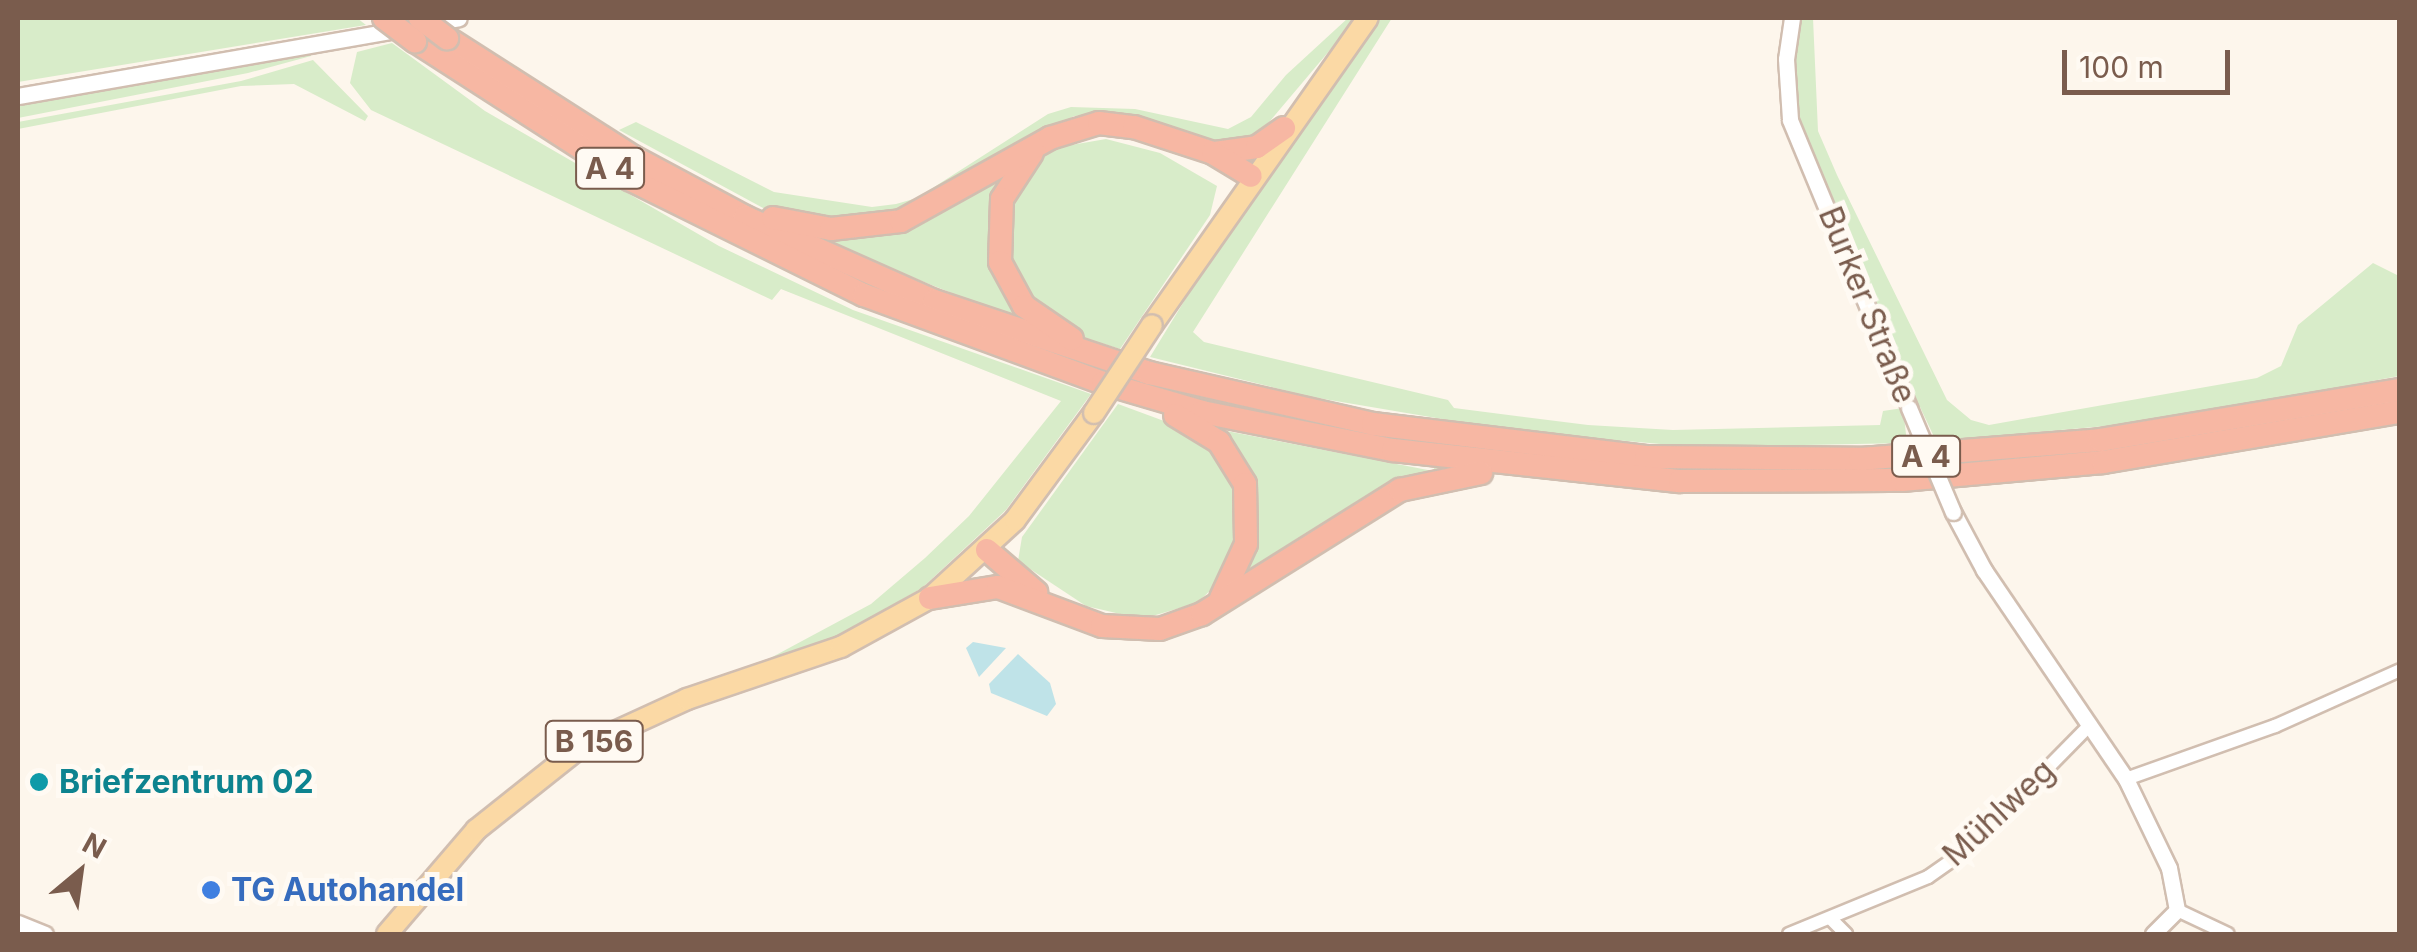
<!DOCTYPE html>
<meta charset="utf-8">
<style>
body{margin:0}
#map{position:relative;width:2417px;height:952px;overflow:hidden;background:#fdf6ec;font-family:Inter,sans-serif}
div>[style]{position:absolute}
.green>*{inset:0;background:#d8ecc9}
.water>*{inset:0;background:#bfe3e8}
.roads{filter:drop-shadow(2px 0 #d1beb0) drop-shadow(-2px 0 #d1beb0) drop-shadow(0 2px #d1beb0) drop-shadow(0 -2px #d1beb0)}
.minor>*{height:12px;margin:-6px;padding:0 6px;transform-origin:6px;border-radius:6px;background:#fff}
.tertiary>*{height:15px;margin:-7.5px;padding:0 7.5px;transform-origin:7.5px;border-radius:7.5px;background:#fff}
.primary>*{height:20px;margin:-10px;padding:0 10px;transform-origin:10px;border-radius:10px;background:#fbd9a5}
.motorway>*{height:22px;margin:-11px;padding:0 11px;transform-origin:11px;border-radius:11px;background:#f7b7a3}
.bridges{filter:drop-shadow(2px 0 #d1beb0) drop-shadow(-2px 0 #d1beb0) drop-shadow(0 2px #d1beb0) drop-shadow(0 -2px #d1beb0)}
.tertiary-bridge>*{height:15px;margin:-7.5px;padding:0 7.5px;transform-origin:7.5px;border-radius:7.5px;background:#fff}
.primary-bridge>*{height:20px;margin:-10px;padding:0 10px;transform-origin:10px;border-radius:10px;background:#fbd9a5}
.motorway-bridge>*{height:22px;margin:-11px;padding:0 11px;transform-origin:11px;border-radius:11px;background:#f7b7a3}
.dots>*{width:28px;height:28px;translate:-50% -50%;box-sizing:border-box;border:5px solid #fffaf3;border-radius:50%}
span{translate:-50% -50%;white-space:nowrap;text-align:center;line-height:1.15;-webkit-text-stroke:10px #fffaf3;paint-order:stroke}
.shield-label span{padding:2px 8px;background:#fffaf3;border:2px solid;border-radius:8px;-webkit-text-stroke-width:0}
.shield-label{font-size:30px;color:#7a5c4d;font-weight:700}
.street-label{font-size:32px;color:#7a5c4d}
.culture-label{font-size:32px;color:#0d838f;font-weight:700}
.left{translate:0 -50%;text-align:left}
.shop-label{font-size:32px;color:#366cbe;font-weight:700}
.frame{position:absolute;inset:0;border:20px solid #7a5c4d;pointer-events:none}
.north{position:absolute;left:30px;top:822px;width:100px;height:100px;-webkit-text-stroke:8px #fffaf3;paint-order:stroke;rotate:29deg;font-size:28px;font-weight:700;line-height:40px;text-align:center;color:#7a5c4d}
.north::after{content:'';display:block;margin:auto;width:35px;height:45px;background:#7a5c4d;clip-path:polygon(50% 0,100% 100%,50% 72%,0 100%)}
.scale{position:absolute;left:2062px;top:50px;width:168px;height:45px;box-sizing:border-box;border:5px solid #7a5c4d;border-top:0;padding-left:12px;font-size:30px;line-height:35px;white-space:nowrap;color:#7a5c4d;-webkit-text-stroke:8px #fffaf3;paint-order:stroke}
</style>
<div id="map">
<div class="green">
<div style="clip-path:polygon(18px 18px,357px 18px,366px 25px,18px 82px)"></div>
<div style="clip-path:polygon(1348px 18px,1357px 18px,1254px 140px,1227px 149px,1096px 115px,1074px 116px,925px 205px,859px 223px,767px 210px,619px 130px,636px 122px,774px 192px,872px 207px,896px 204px,917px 198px,1048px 114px,1071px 107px,1135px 109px,1228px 129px,1251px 117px,1286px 75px)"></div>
<div style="clip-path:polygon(1380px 18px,1392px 18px,1193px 332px,1204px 342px,1448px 400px,1454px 408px,1588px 425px,1673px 430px,1880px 425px,1883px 411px,1903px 408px,1907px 443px,1695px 447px,1513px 431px,1312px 397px,1150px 357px,1221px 241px)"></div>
<div style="clip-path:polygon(1793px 18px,1813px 18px,1818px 131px,1837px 175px,1947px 400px,1971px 420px,1989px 425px,2257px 378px,2281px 366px,2298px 325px,2373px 263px,2399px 276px,2399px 376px,2152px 422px,1936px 441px,1920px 407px,1910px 407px,1791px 120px)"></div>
<div style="clip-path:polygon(392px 43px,485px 111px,719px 246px,853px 310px,1091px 394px,1006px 510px,922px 588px,830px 641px,759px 664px,871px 604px,925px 558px,969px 516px,1061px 401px,781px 289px,772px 300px,371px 110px,350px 83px,357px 52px)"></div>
<div style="clip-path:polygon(311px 50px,311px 56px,248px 73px,18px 118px,18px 103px)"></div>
<div style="clip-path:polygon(313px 60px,368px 116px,365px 121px,294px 84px,241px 86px,18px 129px,18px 122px,241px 81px)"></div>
<div style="clip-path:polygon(1106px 139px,1160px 153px,1217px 186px,1210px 215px,1120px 349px,1078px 336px,1034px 309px,1002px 257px,1014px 185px,1054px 148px)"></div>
<div style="clip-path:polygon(1009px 164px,996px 198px,1026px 323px,815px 238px,853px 236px)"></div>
<div style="clip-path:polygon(1118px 404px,1183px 428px,1209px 446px,1239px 499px,1237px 546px,1217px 584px,1197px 603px,1142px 619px,1086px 606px,1018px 561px,1022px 537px)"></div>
<div style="clip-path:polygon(1216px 429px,1433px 471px,1435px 466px,1475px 472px,1458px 471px,1234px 593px,1251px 555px,1258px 507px,1253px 482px)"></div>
</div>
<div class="water">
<div style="clip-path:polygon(973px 642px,1006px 648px,979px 677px,966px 648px)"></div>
<div style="clip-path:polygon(1018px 654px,1050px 683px,1056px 704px,1047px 716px,991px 693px,989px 684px)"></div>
</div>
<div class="roads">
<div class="minor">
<div style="left:2126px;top:779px;width:158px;rotate:-19.6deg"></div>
<div style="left:2275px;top:726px;width:137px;rotate:-24.1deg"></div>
<div style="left:2177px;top:910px;width:56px;rotate:25.2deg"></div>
<div style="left:1830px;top:918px;width:23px;rotate:45deg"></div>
<div style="left:1789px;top:934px;width:150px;rotate:-22.3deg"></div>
<div style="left:1928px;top:877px;width:49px;rotate:-35deg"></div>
<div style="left:1968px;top:849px;width:174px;rotate:-45.5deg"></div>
</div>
<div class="tertiary">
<div style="left:1792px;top:18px;width:41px;rotate:98.3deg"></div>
<div style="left:1786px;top:59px;width:61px;rotate:86.2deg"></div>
<div style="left:1790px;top:120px;width:312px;rotate:67.5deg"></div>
<div style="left:423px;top:24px;width:36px;rotate:-9deg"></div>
<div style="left:18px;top:96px;width:389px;rotate:-9.9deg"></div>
<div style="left:1953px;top:512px;width:66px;rotate:61.9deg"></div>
<div style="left:1984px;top:570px;width:253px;rotate:55.8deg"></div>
<div style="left:2126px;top:779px;width:99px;rotate:64.2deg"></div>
<div style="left:2169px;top:868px;width:43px;rotate:79.2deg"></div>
<div style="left:2177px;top:910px;width:34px;rotate:135deg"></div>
<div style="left:18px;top:923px;width:29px;rotate:22deg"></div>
</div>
<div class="primary">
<div style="left:1152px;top:325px;width:375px;rotate:-54.9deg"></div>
<div style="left:387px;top:934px;width:137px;rotate:-49.4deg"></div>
<div style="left:476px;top:830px;width:130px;rotate:-38.5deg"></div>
<div style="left:578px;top:749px;width:120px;rotate:-24.6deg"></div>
<div style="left:687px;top:699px;width:163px;rotate:-18.7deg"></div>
<div style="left:841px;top:647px;width:102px;rotate:-28.8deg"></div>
<div style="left:930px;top:598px;width:115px;rotate:-42.5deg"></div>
<div style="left:1015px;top:520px;width:133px;rotate:-53.6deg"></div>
</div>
<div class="motorway">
<div style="left:447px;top:38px;width:223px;rotate:32.6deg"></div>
<div style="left:635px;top:158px;width:125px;rotate:28.2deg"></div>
<div style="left:745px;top:217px;width:207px;rotate:24deg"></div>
<div style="left:934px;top:301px;width:227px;rotate:18.5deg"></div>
<div style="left:1149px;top:373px;width:230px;rotate:12.8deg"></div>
<div style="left:1373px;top:424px;width:275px;rotate:6.9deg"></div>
<div style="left:1646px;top:457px;width:214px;rotate:0.5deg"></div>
<div style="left:1860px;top:459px;width:241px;rotate:-4.5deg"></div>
<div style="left:2100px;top:440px;width:304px;rotate:-9.5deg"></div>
<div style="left:415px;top:41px;width:255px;rotate:32.8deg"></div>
<div style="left:629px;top:179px;width:262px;rotate:26.3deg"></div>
<div style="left:864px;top:295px;width:255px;rotate:20.2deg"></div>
<div style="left:1103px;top:383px;width:103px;rotate:16.3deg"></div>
<div style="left:1202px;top:412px;width:195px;rotate:11.3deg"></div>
<div style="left:1393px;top:450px;width:289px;rotate:6.2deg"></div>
<div style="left:1680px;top:481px;width:222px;rotate:-0.3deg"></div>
<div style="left:1902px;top:480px;width:202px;rotate:-5.1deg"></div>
<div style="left:2103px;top:462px;width:301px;rotate:-9.6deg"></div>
<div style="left:1032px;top:153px;width:55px;rotate:123.1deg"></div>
<div style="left:1002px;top:199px;width:63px;rotate:91.8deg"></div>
<div style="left:1000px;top:262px;width:50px;rotate:61.4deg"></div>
<div style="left:1024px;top:306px;width:58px;rotate:34.5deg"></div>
<div style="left:1215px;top:153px;width:42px;rotate:-8.1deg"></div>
<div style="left:1257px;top:147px;width:33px;rotate:-35deg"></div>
<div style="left:773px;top:218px;width:59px;rotate:10.7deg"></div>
<div style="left:831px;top:229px;width:70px;rotate:-6.5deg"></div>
<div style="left:901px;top:221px;width:171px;rotate:-29.1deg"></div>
<div style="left:1050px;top:138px;width:51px;rotate:-17deg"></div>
<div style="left:1099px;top:123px;width:35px;rotate:7deg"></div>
<div style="left:1134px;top:127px;width:83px;rotate:18.2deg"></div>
<div style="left:1213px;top:153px;width:44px;rotate:31.2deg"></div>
<div style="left:1175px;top:415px;width:52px;rotate:31.5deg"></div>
<div style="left:1219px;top:442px;width:49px;rotate:58.2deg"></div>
<div style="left:1245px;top:484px;width:60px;rotate:89deg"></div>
<div style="left:1246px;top:544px;width:60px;rotate:114.8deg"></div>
<div style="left:987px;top:550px;width:65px;rotate:40.6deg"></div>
<div style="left:930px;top:598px;width:69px;rotate:-9.2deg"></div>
<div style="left:998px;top:587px;width:111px;rotate:20.6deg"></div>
<div style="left:1102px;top:626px;width:58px;rotate:3deg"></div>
<div style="left:1160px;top:629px;width:45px;rotate:-19.7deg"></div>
<div style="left:1202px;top:614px;width:234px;rotate:-32.1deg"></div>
<div style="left:1400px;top:490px;width:83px;rotate:-11.9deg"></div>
</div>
</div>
<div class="bridges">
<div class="tertiary-bridge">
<div style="left:1909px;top:408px;width:113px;rotate:67.1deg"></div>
</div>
<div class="primary-bridge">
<div style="left:1094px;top:413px;width:105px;rotate:-56.6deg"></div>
</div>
<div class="motorway-bridge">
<div style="left:384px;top:18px;width:39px;rotate:37deg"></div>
<div style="left:420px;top:18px;width:34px;rotate:37deg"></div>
</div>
</div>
<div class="dots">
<div style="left:39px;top:782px;background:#0f9aa8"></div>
<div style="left:211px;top:890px;background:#3f7fe0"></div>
</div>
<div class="shield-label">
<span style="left:610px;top:168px">A 4</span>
<span style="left:1926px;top:456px">A 4</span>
<span style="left:594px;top:741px">B 156</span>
</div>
<div class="street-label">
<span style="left:1867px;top:305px;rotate:68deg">Burker Straße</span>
<span style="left:1999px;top:813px;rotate:-43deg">Mühlweg</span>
</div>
<div class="culture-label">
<span class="left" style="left:59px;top:782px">Briefzentrum 02</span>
</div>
<div class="shop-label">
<span class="left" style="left:231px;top:890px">TG Autohandel</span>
</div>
<div class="frame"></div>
<div class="north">N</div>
<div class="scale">100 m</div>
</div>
